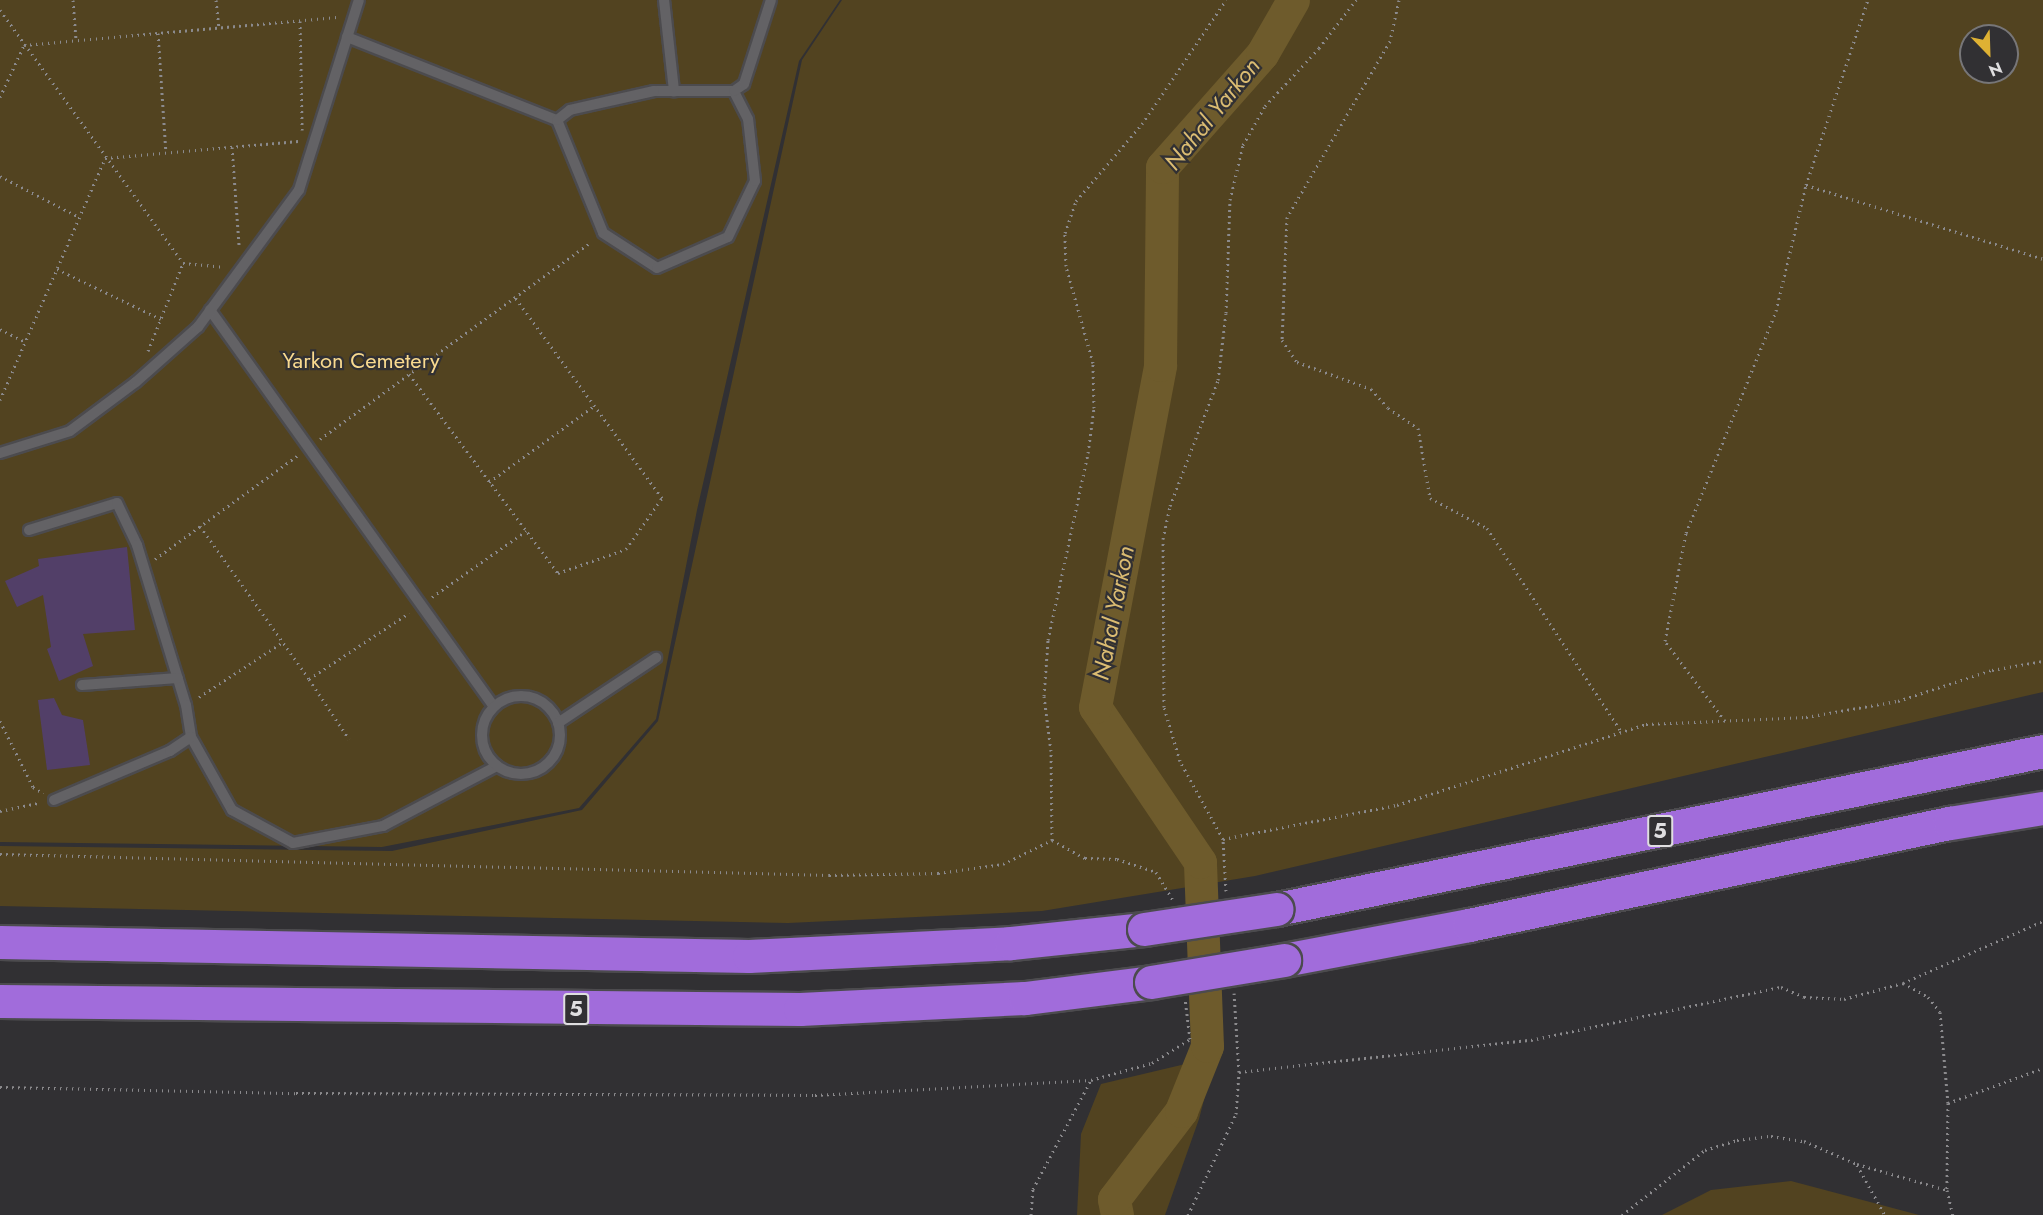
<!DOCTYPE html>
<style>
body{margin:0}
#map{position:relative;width:2043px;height:1215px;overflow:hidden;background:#313033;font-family:Jost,sans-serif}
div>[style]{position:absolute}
.green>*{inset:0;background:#524320}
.river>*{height:33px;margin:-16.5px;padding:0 16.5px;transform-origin:16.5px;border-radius:16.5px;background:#6e5b2c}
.building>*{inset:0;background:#523f68}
.path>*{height:3px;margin-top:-1.5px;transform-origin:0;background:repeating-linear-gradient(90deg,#8b8a8d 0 1.5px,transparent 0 6px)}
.roads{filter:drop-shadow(2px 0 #4c4b4e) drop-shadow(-2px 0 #4c4b4e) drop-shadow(0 2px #4c4b4e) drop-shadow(0 -2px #4c4b4e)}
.lane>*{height:10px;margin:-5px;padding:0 5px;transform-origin:5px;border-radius:5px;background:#636265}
.lane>.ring{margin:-5px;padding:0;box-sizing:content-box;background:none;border:10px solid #636265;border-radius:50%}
.highway>*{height:33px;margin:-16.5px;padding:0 16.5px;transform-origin:16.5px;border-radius:16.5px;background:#a16cdb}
.bridges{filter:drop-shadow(2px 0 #4c4b4e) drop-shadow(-2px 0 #4c4b4e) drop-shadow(0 2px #4c4b4e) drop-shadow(0 -2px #4c4b4e)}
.highway-bridge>*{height:33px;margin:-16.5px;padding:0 16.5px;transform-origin:16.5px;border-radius:16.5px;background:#a16cdb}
span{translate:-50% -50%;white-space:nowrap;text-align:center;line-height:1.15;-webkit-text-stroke:4.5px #313033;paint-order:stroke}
.shield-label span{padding:2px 4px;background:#313033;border:2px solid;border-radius:4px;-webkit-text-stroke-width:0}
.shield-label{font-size:21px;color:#dfdee0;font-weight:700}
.park-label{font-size:22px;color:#f9da8f}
.water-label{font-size:24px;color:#dbbc72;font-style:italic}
.north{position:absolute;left:1959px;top:24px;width:60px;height:60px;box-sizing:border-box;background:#313033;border:2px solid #777678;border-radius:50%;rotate:157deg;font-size:16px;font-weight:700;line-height:24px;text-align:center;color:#dfdee0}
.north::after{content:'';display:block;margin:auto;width:21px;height:27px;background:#deb133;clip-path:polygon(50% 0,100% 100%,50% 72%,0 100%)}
</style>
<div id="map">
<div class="green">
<div style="clip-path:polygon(0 0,840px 0,799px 61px,697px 510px,656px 719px,579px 808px,382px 847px,0 842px)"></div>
<div style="clip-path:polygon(evenodd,842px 0,2043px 0,2043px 692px,1255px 876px,1042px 911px,788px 923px,0 906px,0 846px,392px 851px,582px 810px,658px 721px,802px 60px,842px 0,1971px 36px,2007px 36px,2007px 72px,1971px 72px,1971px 36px)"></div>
<div style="clip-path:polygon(1215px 1057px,1199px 1119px,1165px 1215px,1077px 1215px,1081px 1134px,1101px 1084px)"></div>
<div style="clip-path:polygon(1791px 1181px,1919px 1215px,1662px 1215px,1711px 1190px)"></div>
</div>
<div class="river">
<div style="left:1117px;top:1215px;width:16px;rotate:-101deg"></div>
<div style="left:1114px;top:1199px;width:111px;rotate:-52.7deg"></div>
<div style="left:1181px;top:1111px;width:70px;rotate:-68.2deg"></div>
<div style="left:1207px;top:1046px;width:184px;rotate:-92.2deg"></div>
<div style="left:1200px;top:862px;width:187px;rotate:-124.1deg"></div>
<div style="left:1095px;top:707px;width:348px;rotate:-79.2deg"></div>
<div style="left:1160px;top:365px;width:198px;rotate:-89.4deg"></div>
<div style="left:1162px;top:167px;width:151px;rotate:-48.5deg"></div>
<div style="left:1262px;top:54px;width:62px;rotate:-60.1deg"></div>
</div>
<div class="building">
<div style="clip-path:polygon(127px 547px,135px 630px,83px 634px,93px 666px,59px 681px,47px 649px,51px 647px,43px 595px,17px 607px,5px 581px,39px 566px,38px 559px)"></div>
<div style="clip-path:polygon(54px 698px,62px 715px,83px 720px,90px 765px,47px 770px,38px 700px)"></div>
</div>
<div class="path">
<div style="left:73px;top:0;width:40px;rotate:85.7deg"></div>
<div style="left:216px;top:0;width:28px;rotate:84deg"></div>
<div style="left:1399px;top:0;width:42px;rotate:102.4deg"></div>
<div style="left:1390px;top:41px;width:204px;rotate:120.3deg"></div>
<div style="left:1287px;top:217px;width:123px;rotate:92.3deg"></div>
<div style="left:1282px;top:340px;width:27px;rotate:56deg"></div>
<div style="left:1297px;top:362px;width:79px;rotate:20deg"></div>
<div style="left:1371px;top:389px;width:25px;rotate:48deg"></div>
<div style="left:1388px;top:408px;width:36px;rotate:34deg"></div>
<div style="left:1418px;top:428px;width:71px;rotate:80.3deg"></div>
<div style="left:1430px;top:498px;width:64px;rotate:27.8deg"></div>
<div style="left:1487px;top:528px;width:243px;rotate:56.6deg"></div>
<div style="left:0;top:10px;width:312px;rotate:54.1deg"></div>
<div style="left:183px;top:263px;width:42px;rotate:5.4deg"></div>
<div style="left:300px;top:21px;width:109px;rotate:88.9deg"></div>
<div style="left:158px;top:33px;width:119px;rotate:86.2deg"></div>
<div style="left:0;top:97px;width:57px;rotate:-65.2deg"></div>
<div style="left:24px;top:45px;width:317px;rotate:-5.1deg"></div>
<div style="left:232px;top:147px;width:98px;rotate:85.9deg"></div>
<div style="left:0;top:176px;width:89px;rotate:27.4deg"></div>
<div style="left:1806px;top:185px;width:248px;rotate:17.3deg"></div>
<div style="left:57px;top:269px;width:115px;rotate:25.7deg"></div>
<div style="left:0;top:329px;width:28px;rotate:27deg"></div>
<div style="left:148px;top:351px;width:95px;rotate:-68.3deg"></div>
<div style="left:409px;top:374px;width:249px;rotate:53.2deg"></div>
<div style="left:558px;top:573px;width:72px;rotate:-19.4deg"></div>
<div style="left:626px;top:549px;width:62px;rotate:-54.8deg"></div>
<div style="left:662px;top:498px;width:249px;rotate:-126.2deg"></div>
<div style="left:0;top:400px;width:264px;rotate:-66.5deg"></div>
<div style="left:105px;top:158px;width:197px;rotate:-5deg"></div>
<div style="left:320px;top:439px;width:335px;rotate:-36deg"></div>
<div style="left:489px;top:482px;width:130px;rotate:-35.9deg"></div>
<div style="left:200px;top:526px;width:188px;rotate:54.5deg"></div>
<div style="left:309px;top:679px;width:120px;rotate:-33.4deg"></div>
<div style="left:155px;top:559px;width:177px;rotate:-36deg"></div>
<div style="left:432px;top:597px;width:115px;rotate:-35.1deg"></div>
<div style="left:309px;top:679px;width:72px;rotate:56.3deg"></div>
<div style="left:199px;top:697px;width:100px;rotate:-33.2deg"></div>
<div style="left:0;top:721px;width:74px;rotate:63.4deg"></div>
<div style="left:33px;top:787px;width:12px;rotate:31deg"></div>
<div style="left:1725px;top:721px;width:100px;rotate:-126.9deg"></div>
<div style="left:1665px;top:641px;width:110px;rotate:-79deg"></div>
<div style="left:1686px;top:533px;width:240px;rotate:-67.9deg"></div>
<div style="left:1776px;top:311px;width:130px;rotate:-76.6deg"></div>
<div style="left:1806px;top:185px;width:195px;rotate:-71.5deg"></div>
<div style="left:0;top:811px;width:40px;rotate:-12deg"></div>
<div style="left:1223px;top:839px;width:177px;rotate:-11.1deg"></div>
<div style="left:1397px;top:805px;width:262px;rotate:-18deg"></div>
<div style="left:1646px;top:724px;width:160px;rotate:-2.5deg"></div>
<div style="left:1806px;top:717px;width:93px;rotate:-9.9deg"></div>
<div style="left:1898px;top:701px;width:99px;rotate:-18.3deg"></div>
<div style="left:1992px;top:670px;width:52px;rotate:-10deg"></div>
<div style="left:1052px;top:840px;width:89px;rotate:-90.6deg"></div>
<div style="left:1051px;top:751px;width:55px;rotate:-97.3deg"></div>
<div style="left:1044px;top:696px;width:56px;rotate:-85.9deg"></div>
<div style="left:1048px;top:640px;width:191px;rotate:-77.9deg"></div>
<div style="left:1088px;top:453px;width:45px;rotate:-82.4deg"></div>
<div style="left:1094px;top:408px;width:45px;rotate:-91.3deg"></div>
<div style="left:1093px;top:363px;width:101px;rotate:-105.6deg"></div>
<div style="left:1066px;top:266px;width:33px;rotate:-92deg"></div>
<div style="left:1065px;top:233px;width:34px;rotate:-71deg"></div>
<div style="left:1076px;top:201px;width:101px;rotate:-49.4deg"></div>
<div style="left:1142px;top:124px;width:150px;rotate:-55.9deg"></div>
<div style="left:0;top:854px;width:829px;rotate:1.45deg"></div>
<div style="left:829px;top:875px;width:109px;rotate:-1.1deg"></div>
<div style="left:938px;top:873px;width:66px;rotate:-7.9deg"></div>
<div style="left:1003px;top:864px;width:55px;rotate:-26.1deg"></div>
<div style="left:1052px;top:840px;width:38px;rotate:29deg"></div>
<div style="left:1085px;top:858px;width:32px;rotate:2deg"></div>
<div style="left:1117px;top:859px;width:41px;rotate:18.4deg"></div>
<div style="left:1156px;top:872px;width:33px;rotate:59deg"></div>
<div style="left:1226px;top:891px;width:52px;rotate:-93.3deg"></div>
<div style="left:1223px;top:839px;width:89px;rotate:-118.9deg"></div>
<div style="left:1180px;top:761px;width:56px;rotate:-106.5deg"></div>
<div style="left:1164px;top:707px;width:168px;rotate:-90.3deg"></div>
<div style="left:1163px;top:539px;width:34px;rotate:-78deg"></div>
<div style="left:1170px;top:506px;width:135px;rotate:-69.1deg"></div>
<div style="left:1218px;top:380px;width:67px;rotate:-83.2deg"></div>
<div style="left:1226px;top:313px;width:113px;rotate:-88deg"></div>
<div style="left:1230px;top:200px;width:57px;rotate:-76.7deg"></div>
<div style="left:1243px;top:145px;width:45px;rotate:-60.6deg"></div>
<div style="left:1265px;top:106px;width:79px;rotate:-47deg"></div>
<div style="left:1319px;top:48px;width:61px;rotate:-52.4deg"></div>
<div style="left:1903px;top:983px;width:153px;rotate:-23.9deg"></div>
<div style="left:1239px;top:1072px;width:294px;rotate:-6.3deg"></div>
<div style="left:1531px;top:1040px;width:256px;rotate:-12deg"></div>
<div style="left:1781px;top:987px;width:25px;rotate:23deg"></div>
<div style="left:1804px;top:997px;width:40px;rotate:2.9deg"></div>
<div style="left:1844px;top:999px;width:61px;rotate:-15.2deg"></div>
<div style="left:1903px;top:983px;width:29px;rotate:29deg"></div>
<div style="left:1928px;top:997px;width:19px;rotate:51deg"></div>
<div style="left:1940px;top:1012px;width:91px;rotate:85deg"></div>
<div style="left:1948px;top:1103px;width:87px;rotate:90.7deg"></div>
<div style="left:1947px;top:1190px;width:26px;rotate:77deg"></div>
<div style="left:0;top:1087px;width:296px;rotate:1.2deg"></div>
<div style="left:296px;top:1093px;width:519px;rotate:0.22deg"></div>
<div style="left:815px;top:1095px;width:276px;rotate:-3.1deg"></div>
<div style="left:1091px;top:1080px;width:63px;rotate:-15.6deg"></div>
<div style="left:1152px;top:1063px;width:45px;rotate:-32.3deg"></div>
<div style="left:1190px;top:1039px;width:38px;rotate:-97deg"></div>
<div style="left:1948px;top:1103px;width:101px;rotate:-20.2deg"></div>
<div style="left:1857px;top:1165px;width:57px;rotate:60.8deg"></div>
<div style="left:1031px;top:1215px;width:26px;rotate:-86deg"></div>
<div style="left:1033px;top:1189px;width:123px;rotate:-62deg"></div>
<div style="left:1188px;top:1215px;width:112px;rotate:-64.6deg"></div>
<div style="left:1236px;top:1114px;width:42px;rotate:-85.9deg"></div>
<div style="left:1239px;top:1072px;width:79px;rotate:-93.6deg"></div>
<div style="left:1622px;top:1215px;width:105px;rotate:-38.1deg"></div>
<div style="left:1705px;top:1150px;width:34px;rotate:-17deg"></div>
<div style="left:1737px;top:1140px;width:34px;rotate:-7deg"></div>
<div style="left:1771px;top:1136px;width:33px;rotate:9deg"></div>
<div style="left:1804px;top:1141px;width:58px;rotate:23.5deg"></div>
<div style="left:1857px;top:1164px;width:94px;rotate:16.1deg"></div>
</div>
<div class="roads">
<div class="lane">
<div style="left:664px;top:0;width:92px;rotate:83.7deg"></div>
<div style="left:347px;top:37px;width:226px;rotate:21.6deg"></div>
<div style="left:557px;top:120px;width:122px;rotate:67.8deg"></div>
<div style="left:603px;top:233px;width:64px;rotate:32.9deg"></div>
<div style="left:657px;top:268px;width:77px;rotate:-23.6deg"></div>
<div style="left:728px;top:237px;width:62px;rotate:-64.3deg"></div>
<div style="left:755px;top:181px;width:62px;rotate:-96.4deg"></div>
<div style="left:748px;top:119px;width:31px;rotate:-117deg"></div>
<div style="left:734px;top:91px;width:80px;rotate:180deg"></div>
<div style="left:654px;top:91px;width:86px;rotate:167.3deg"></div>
<div style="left:570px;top:110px;width:16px;rotate:142deg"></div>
<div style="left:734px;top:91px;width:12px;rotate:-35deg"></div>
<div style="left:744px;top:84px;width:88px;rotate:-72.2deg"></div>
<div style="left:210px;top:310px;width:487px;rotate:54.4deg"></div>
<div style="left:0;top:453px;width:73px;rotate:-17.4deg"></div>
<div style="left:70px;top:431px;width:82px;rotate:-36.6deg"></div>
<div style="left:136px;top:382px;width:83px;rotate:-41.6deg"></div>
<div style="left:198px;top:327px;width:170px;rotate:-53.6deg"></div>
<div style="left:299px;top:190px;width:199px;rotate:-72.5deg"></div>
<div style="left:29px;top:530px;width:92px;rotate:-17.1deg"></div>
<div style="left:117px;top:503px;width:47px;rotate:64.5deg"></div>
<div style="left:137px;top:545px;width:167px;rotate:73deg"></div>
<div style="left:186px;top:705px;width:32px;rotate:81deg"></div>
<div style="left:191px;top:737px;width:84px;rotate:60.7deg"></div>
<div style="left:232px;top:810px;width:69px;rotate:28.4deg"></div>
<div style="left:293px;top:843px;width:92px;rotate:-10.7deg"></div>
<div style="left:383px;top:826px;width:129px;rotate:-27.8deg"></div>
<div style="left:82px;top:685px;width:96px;rotate:-4.2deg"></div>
<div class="ring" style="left:482px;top:696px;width:68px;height:68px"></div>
<div style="left:558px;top:723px;width:118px;rotate:-33.6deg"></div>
<div style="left:54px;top:800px;width:126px;rotate:-22.9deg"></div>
<div style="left:170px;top:751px;width:25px;rotate:-34deg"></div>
</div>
<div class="highway">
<div style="left:1277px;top:909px;width:782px;rotate:-11.65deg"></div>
<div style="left:0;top:942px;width:749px;rotate:1.07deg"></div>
<div style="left:749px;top:956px;width:262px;rotate:-2.8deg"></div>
<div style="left:1011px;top:943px;width:134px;rotate:-6deg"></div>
<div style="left:1284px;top:960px;width:188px;rotate:-10.7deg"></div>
<div style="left:1469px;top:925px;width:492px;rotate:-12deg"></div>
<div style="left:1950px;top:823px;width:94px;rotate:-9.2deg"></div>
<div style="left:0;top:1001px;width:800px;rotate:0.57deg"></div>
<div style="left:800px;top:1009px;width:225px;rotate:-2.8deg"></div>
<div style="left:1025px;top:998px;width:127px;rotate:-7.2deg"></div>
</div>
</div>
<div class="bridges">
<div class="highway-bridge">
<div style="left:1144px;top:929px;width:134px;rotate:-8.6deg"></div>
<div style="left:1151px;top:982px;width:135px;rotate:-9.4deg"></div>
</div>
</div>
<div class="shield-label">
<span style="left:1660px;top:831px">5</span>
<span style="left:576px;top:1009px">5</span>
</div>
<div class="park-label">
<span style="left:361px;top:361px">Yarkon Cemetery</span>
</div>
<div class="water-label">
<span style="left:1212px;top:114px;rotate:-51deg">Nahal Yarkon</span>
<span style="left:1113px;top:613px;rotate:-79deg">Nahal Yarkon</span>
</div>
<div class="north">N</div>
</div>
